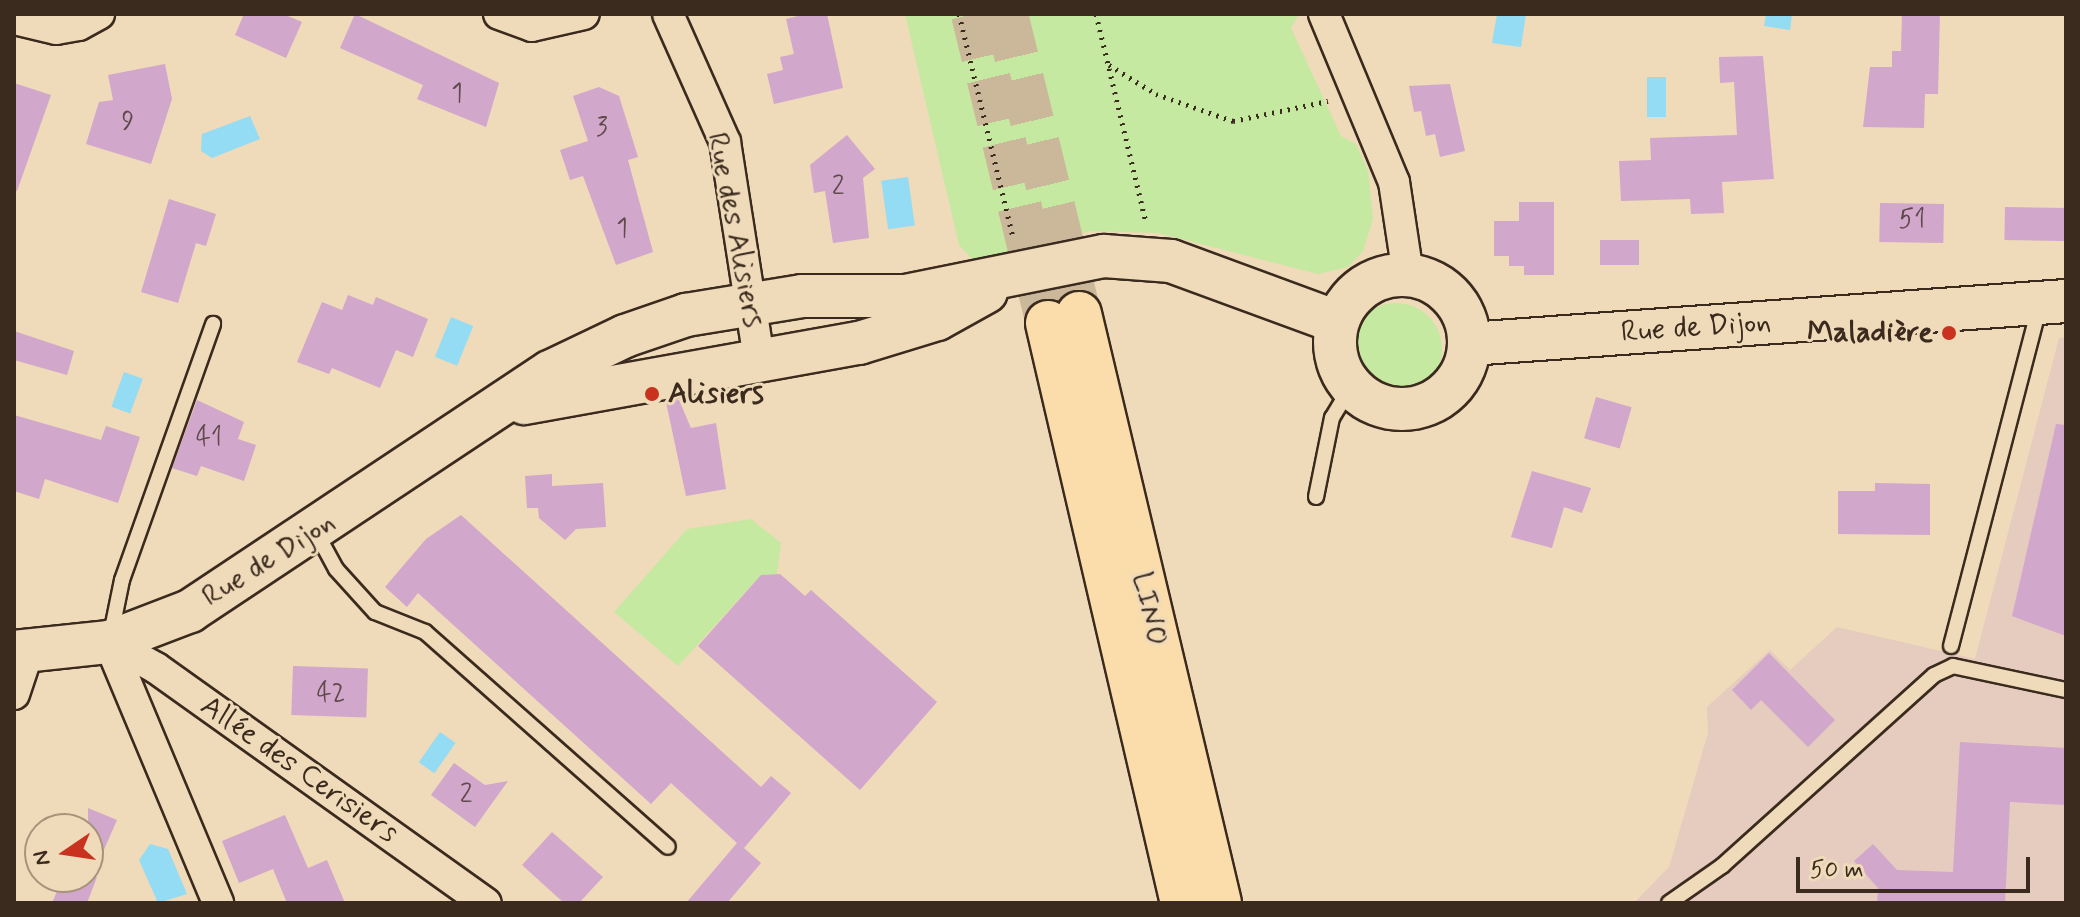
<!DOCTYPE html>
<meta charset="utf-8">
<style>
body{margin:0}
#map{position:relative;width:2080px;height:917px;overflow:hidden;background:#efdab9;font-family:Mynerve,sans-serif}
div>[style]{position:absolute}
.built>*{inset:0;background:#e6cbbf}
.green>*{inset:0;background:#c6e9a2}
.round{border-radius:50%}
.water>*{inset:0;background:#93dcf4;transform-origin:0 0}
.building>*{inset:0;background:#d1a7cc;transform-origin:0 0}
.highway-tunnel>*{height:44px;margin-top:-22px;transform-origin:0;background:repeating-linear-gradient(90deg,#cbb79a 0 44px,transparent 0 66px)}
.path>*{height:5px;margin-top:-2.5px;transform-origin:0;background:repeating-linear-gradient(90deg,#3b2a1e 0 2px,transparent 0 8px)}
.roads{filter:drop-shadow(2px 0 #3b2a1e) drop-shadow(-2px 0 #3b2a1e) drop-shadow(0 2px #3b2a1e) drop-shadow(0 -2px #3b2a1e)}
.lane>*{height:14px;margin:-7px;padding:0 7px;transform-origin:7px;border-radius:7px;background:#efdab9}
.street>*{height:30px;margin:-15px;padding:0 15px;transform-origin:15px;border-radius:15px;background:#efdab9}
.secondary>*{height:42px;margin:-21px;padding:0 21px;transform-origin:21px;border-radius:21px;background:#efdab9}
.secondary>.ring{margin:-21px;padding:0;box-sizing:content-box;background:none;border:42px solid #efdab9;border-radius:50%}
.highway>*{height:44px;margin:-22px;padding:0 22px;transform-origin:22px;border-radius:22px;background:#fbddab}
.dots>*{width:22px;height:22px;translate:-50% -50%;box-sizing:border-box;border:4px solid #efdab9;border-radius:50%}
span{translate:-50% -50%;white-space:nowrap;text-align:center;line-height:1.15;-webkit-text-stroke:6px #efdab9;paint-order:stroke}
.number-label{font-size:26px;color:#60494a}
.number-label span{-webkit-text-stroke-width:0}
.street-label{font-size:30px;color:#3b2a1e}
.poi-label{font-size:30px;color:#3b2a1e;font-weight:700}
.right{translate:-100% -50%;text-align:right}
.left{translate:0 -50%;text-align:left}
.frame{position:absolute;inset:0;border:16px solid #3b2a1e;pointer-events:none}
.north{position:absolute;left:24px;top:813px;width:80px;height:80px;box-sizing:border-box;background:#efdab9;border:2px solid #a7947b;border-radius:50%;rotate:257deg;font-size:22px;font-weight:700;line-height:32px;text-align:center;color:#3b2a1e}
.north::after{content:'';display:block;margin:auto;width:28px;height:36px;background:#c8321e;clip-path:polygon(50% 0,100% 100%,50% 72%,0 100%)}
.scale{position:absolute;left:1796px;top:857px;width:234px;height:36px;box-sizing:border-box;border:4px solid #3b2a1e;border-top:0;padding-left:10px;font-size:24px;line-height:28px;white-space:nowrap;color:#3b2a1e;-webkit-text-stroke:6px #efdab9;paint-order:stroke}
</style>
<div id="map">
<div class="built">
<div style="clip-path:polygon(2066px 337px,2066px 903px,1634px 903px,1669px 867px,1708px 733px,1707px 707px,1770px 650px,1790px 670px,1837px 627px,1975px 659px,2059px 338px)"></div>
</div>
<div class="green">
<div style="clip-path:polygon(905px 14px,1299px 14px,1291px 28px,1341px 136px,1356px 144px,1368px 171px,1373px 219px,1363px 251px,1348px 267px,1318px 274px,1158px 233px,1090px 231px,974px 261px,959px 245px)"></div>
<div class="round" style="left:1350px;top:303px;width:92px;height:92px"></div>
<div style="clip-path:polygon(751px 519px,781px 543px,777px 574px,757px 579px,678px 666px,614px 612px,687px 529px)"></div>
</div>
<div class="water">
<div style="clip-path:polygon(1497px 14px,1526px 14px,1521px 47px,1492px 43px)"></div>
<div style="clip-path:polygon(1766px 14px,1792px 14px,1790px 30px,1764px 26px)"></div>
<div style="left:1647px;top:77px;width:19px;height:40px"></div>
<div style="clip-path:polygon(250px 116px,260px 139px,212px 158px,201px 151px,202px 134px)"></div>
<div style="left:908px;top:177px;width:49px;height:27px;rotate:82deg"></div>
<div style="left:451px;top:317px;width:24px;height:43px;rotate:22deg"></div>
<div style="left:124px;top:372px;width:20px;height:37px;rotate:20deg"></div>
<div style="left:440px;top:732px;width:19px;height:37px;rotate:35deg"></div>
<div style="clip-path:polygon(150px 844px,168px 849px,187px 894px,158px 903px,139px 860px)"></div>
</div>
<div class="building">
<div style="clip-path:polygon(244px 14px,283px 14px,302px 22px,286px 58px,235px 35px)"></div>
<div style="clip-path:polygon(355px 14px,499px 83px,486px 127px,417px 99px,423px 85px,340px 48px)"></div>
<div style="clip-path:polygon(806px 14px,827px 14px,843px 88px,774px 104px,767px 74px,783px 70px,780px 57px,794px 54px,786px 19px)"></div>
<div style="clip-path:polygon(1902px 14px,1940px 14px,1938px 94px,1925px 94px,1924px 128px,1863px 127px,1870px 67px,1892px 67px,1892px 51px,1901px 51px)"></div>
<div style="clip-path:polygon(1763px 56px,1774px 179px,1722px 182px,1724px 213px,1691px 214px,1690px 199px,1621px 201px,1619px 161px,1651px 160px,1650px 138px,1737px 135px,1734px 82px,1720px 83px,1719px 57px)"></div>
<div style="clip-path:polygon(165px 64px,172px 99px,151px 164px,86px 144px,99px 102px,113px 100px,108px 75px)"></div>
<div style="clip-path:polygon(14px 83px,51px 95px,17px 191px,14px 190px)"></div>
<div style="clip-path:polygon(1450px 84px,1465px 151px,1440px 157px,1435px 134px,1426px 136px,1421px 111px,1414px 112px,1409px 86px)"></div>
<div style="clip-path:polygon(599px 87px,619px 96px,638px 157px,628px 160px,653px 252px,616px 265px,583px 176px,570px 180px,560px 150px,588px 141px,573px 96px)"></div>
<div style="clip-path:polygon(847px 135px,875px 169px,863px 178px,869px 238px,833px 243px,825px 191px,814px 193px,810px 165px)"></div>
<div style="clip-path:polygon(169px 199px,216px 214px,206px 246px,196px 243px,178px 303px,141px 292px)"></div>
<div style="clip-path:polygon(1519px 202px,1554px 202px,1554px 275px,1524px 275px,1524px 266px,1509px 266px,1509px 256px,1494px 256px,1494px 221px,1519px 221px)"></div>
<div style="left:1880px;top:203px;width:64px;height:39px;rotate:1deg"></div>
<div style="left:2005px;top:207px;width:61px;height:33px;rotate:1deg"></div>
<div style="left:1639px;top:240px;width:25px;height:39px;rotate:90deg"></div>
<div style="clip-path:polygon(348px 295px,373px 305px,376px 297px,428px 319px,413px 357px,396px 350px,380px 388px,332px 368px,329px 374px,297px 362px,322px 302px,342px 310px)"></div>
<div style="clip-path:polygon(14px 331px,74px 351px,67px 375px,14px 360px)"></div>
<div style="left:1596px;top:397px;width:37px;height:43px;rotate:16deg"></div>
<div style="clip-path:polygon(197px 400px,244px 422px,238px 439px,256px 445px,244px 481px,201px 466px,197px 476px,172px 468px)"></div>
<div style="clip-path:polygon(679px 400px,691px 428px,716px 423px,726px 489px,686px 496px,666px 402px)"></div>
<div style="clip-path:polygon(14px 415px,101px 440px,106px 426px,140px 437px,118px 503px,45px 479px,39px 499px,14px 491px)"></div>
<div style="clip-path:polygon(2056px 424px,2066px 425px,2066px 636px,2012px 616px)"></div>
<div style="clip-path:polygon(1532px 471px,1591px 488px,1582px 513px,1564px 507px,1552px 548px,1511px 537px)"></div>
<div style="clip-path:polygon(552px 474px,552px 486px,603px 483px,606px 527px,576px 529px,565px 540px,539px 518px,538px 508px,527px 508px,525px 476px)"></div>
<div style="clip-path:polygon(1875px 483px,1930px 484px,1930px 535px,1838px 534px,1838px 491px,1875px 491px)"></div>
<div style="clip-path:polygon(461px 515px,761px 787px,771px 776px,791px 793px,744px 848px,761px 863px,727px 903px,686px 903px,737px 843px,671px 783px,651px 804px,418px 593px,407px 607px,385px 587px,426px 539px)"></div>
<div style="clip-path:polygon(780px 574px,805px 596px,811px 590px,937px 702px,860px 790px,698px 646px,761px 575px)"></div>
<div style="clip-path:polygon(1769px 653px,1835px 720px,1808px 747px,1761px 700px,1751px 710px,1732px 690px)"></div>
<div style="left:293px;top:666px;width:75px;height:49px;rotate:2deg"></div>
<div style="clip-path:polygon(1960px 742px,2066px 748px,2066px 805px,2010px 802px,2005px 903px,1877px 903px,1878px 888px,1854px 861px,1873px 844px,1897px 870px,1953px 872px)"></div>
<div style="clip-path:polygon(454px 763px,485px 785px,508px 781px,475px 827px,431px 795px)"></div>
<div style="clip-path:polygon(88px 808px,117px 820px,92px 877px,97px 877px,87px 903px,52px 903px,63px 877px,88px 877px)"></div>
<div style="clip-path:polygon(285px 815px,308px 868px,327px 860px,345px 903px,287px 903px,273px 869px,239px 883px,222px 841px)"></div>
<div style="clip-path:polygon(552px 832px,603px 877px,579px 903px,564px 903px,522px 865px)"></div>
</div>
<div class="highway-tunnel">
<div style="left:973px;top:14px;width:318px;rotate:76.4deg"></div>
<div style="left:1006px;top:14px;width:309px;rotate:76.3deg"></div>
</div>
<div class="path">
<div style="left:959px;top:14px;width:229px;rotate:76.4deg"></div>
<div style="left:1096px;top:14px;width:215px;rotate:76.5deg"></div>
<div style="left:1109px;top:65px;width:55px;rotate:31.7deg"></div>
<div style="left:1156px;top:94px;width:82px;rotate:19.3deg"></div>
<div style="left:1233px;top:121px;width:97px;rotate:-11.9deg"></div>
</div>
<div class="roads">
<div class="lane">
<div style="left:1316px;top:497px;width:81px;rotate:-78.6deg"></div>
<div style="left:1332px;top:418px;width:37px;rotate:-59deg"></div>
<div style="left:316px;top:532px;width:42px;rotate:61.6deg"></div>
<div style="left:336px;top:569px;width:58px;rotate:47.8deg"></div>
<div style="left:375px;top:612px;width:54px;rotate:21.8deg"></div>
<div style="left:425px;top:632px;width:324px;rotate:41.5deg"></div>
<div style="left:111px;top:634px;width:55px;rotate:-78.5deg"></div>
<div style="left:122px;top:580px;width:272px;rotate:-70.4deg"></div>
<div style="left:1951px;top:646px;width:350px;rotate:-75.4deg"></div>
<div style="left:1669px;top:903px;width:65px;rotate:-34.9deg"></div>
<div style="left:1722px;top:866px;width:285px;rotate:-42deg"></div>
<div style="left:1934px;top:675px;width:21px;rotate:-25deg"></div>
<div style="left:1953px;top:666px;width:116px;rotate:12deg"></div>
</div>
<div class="street">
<div style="left:499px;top:14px;width:35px;rotate:20deg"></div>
<div style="left:532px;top:26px;width:53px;rotate:-13deg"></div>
<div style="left:668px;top:14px;width:140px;rotate:66deg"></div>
<div style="left:725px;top:142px;width:220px;rotate:81.1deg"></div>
<div style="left:1324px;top:14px;width:182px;rotate:67.4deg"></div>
<div style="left:1394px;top:182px;width:94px;rotate:81.4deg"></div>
<div style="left:14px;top:19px;width:43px;rotate:13.4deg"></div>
<div style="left:56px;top:29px;width:23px;rotate:-10deg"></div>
<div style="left:79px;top:25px;width:23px;rotate:-29deg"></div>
<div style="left:109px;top:642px;width:54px;rotate:29deg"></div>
<div style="left:156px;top:668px;width:405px;rotate:35.5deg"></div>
<div style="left:109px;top:642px;width:283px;rotate:67.3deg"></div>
<div style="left:14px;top:694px;width:44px;rotate:-71.6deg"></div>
</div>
<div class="secondary">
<div class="ring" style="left:1335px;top:275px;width:92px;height:92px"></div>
<div style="left:1469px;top:344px;width:599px;rotate:-4.12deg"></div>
<div style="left:524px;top:403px;width:340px;rotate:-10.2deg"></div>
<div style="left:859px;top:343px;width:82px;rotate:-17.1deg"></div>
<div style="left:937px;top:319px;width:56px;rotate:-28.9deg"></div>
<div style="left:14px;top:652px;width:96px;rotate:-6deg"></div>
<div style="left:109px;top:642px;width:87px;rotate:-20.9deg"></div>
<div style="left:190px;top:611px;width:432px;rotate:-33.6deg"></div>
<div style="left:550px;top:372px;width:83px;rotate:-25.6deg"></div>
<div style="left:625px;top:336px;width:65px;rotate:-19deg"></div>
<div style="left:686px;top:315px;width:118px;rotate:-9.3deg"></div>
<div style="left:802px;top:296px;width:103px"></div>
<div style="left:905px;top:296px;width:203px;rotate:-11.4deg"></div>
<div style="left:1104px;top:256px;width:67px;rotate:4.3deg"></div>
<div style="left:1171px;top:261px;width:177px;rotate:20.2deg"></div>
</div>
<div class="highway">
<div style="left:1079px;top:314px;width:605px;rotate:76.63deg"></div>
<div style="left:1048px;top:323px;width:596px;rotate:76.9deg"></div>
</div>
</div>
<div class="dots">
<div style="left:1949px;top:333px;background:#c8321e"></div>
<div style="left:652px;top:394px;background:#c8321e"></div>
</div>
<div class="number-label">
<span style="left:457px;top:95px">1</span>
<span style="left:128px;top:123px">9</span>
<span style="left:602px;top:129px">3</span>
<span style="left:838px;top:188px">2</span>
<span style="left:1912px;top:221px">51</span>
<span style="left:622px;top:230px">1</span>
<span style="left:209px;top:439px">41</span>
<span style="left:331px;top:695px">42</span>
<span style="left:466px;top:796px">2</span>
</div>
<div class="street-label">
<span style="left:735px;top:230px;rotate:79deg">Rue des Alisiers</span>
<span style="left:1696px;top:328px;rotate:-4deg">Rue de Dijon</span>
<span style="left:269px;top:560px;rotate:-32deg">Rue de Dijon</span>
<span style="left:1149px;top:609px;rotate:77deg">LINO</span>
<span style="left:299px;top:770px;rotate:35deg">Allée des Cerisiers</span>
</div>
<div class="poi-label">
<span class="right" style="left:1933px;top:333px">Maladière</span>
<span class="left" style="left:668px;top:394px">Alisiers</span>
</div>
<div class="frame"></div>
<div class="north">N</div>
<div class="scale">50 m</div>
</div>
